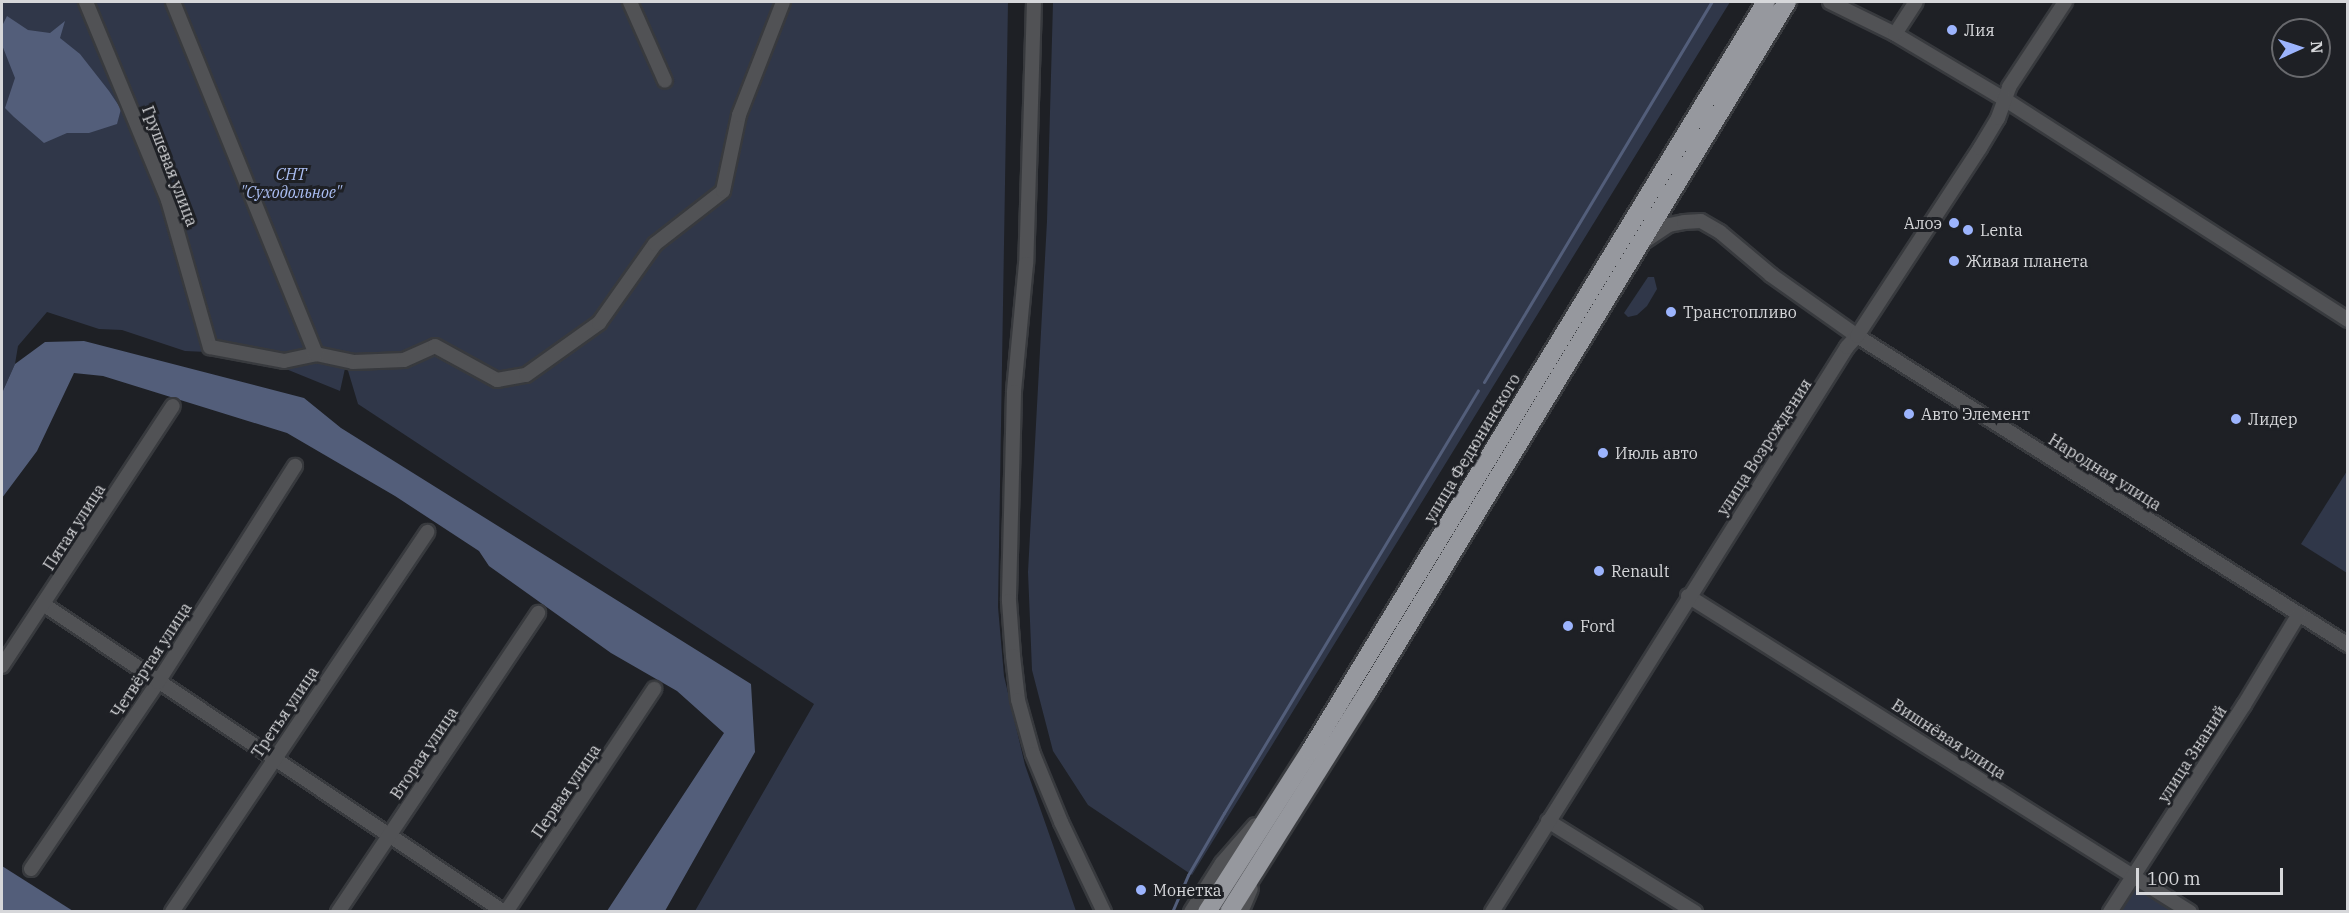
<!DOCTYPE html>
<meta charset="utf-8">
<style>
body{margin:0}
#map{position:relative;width:2349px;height:913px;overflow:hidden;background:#1e2025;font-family:"IBM Plex Serif",serif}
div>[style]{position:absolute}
.green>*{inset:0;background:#303749}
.water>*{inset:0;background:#535e7a}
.stream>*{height:3px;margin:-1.5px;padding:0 1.5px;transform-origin:1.5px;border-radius:1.5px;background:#535e7a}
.roads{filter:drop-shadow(2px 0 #383a3e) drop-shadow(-2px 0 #383a3e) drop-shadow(0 2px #383a3e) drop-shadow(0 -2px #383a3e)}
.minor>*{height:14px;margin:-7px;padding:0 7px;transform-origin:7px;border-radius:7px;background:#515255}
.highway>*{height:18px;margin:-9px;padding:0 9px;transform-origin:9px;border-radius:9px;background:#96989e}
.dots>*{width:16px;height:16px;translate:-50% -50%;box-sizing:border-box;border:3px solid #1e2025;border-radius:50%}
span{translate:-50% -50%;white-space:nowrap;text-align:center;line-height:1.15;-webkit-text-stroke:6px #1e2025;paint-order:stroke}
.poi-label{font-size:16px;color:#d6d7da}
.left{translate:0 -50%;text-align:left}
.right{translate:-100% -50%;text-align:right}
.street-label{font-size:16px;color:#d6d7da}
.park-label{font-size:16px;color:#acbff4;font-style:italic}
.frame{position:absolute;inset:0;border:3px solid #d6d7da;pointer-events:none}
.north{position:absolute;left:2271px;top:18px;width:60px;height:60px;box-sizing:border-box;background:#1e2025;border:2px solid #68696d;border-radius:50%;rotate:87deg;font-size:16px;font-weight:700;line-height:24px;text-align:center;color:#d6d7da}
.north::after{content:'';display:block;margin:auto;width:21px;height:27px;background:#9cb4fd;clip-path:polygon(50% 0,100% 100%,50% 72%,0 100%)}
.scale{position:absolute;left:2136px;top:868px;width:147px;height:27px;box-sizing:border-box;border:3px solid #d6d7da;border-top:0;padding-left:8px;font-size:18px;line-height:21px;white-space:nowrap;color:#d6d7da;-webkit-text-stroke:4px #1e2025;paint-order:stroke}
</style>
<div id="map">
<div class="green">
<div style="clip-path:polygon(2px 2px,1008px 2px,998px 607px,1004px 676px,1025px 765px,1076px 911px,695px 911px,814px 704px,358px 404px,346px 364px,340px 391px,286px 369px,207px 352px,185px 351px,122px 330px,99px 329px,47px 312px,18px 346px,15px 364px,2px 393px)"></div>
<div style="clip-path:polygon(1053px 2px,1730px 2px,1192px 875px,1088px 805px,1053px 751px,1032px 670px,1028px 572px,1047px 221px)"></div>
<div style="clip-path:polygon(1648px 277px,1654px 277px,1657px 289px,1647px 306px,1637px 315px,1628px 317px,1624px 313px)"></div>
<div style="clip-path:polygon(2347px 471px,2347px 573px,2301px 544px)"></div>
<div style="clip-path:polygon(2136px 883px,2181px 912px,2119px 912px)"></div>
</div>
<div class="water">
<div style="clip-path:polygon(7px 16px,28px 30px,50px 33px,65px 21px,60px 38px,80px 54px,109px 91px,121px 109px,117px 124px,89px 133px,67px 133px,44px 143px,14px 117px,5px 108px,15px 78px,2px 45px,2px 26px)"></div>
<div style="clip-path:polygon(84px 341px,304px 398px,341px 428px,751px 684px,755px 752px,665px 911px,607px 911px,724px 733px,677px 691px,611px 653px,489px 566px,479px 551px,395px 496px,287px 433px,103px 376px,74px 373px,37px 451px,2px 498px,2px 393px,15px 364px,45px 342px)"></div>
<div style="clip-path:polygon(2px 866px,73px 911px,2px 911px)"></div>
</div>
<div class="stream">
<div style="left:1484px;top:382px;width:443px;rotate:-59.1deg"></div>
<div style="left:1172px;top:912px;width:40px;rotate:-66.6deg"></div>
<div style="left:1188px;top:875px;width:72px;rotate:-59.9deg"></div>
<div style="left:1224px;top:813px;width:493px;rotate:-59deg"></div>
</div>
<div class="roads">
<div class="minor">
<div style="left:86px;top:2px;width:214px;rotate:67.5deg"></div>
<div style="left:168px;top:200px;width:153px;rotate:74.1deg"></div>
<div style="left:210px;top:347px;width:75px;rotate:10.7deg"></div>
<div style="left:284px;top:361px;width:33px;rotate:-12deg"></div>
<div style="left:316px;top:354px;width:38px;rotate:12deg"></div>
<div style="left:353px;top:362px;width:51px;rotate:-2.2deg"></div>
<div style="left:404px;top:360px;width:34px;rotate:-24deg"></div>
<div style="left:435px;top:346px;width:71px;rotate:28.7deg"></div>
<div style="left:497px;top:380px;width:29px;rotate:-10deg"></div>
<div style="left:526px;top:375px;width:90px;rotate:-35.5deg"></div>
<div style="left:599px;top:323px;width:97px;rotate:-54.7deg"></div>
<div style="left:655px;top:244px;width:86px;rotate:-37.9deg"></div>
<div style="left:723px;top:191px;width:78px;rotate:-78.1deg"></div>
<div style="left:739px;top:115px;width:121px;rotate:-68.7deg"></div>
<div style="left:173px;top:2px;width:380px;rotate:67.9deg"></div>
<div style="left:630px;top:2px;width:86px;rotate:66.1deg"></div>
<div style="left:1034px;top:2px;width:262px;rotate:91.7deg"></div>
<div style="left:1026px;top:264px;width:129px;rotate:95.4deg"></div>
<div style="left:1014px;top:392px;width:209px;rotate:91.4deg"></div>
<div style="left:1009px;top:601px;width:55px;rotate:85.8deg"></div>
<div style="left:1013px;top:656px;width:44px;rotate:83.5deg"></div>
<div style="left:1018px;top:700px;width:56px;rotate:74.5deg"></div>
<div style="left:1033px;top:754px;width:74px;rotate:67.6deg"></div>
<div style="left:1061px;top:822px;width:100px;rotate:64.5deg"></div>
<div style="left:1830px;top:2px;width:72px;rotate:26.2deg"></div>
<div style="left:1895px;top:34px;width:127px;rotate:30.8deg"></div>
<div style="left:2004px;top:99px;width:409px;rotate:32.7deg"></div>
<div style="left:1895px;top:34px;width:38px;rotate:-57deg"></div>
<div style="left:1642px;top:243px;width:32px;rotate:-34deg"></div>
<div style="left:1669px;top:225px;width:15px;rotate:-11deg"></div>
<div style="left:1684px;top:222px;width:17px;rotate:-3deg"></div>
<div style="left:1701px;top:221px;width:22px;rotate:30deg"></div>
<div style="left:1720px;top:232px;width:67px;rotate:40.1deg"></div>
<div style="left:1771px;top:275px;width:105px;rotate:35.3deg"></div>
<div style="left:1857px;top:336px;width:580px;rotate:32.18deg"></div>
<div style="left:1688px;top:596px;width:593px;rotate:32.19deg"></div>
<div style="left:43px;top:604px;width:554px;rotate:33.75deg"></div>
<div style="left:2px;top:666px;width:311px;rotate:-56.7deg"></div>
<div style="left:1548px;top:821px;width:173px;rotate:31.8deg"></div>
<div style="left:31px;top:869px;width:226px;rotate:-55.8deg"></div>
<div style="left:158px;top:682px;width:256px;rotate:-57.6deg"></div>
<div style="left:172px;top:912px;width:458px;rotate:-56.1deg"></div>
<div style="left:338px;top:912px;width:360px;rotate:-56.2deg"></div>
<div style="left:506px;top:912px;width:268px;rotate:-56.4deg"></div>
<div style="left:1191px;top:912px;width:58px;rotate:-57.7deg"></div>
<div style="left:1222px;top:863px;width:50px;rotate:-49deg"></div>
<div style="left:1241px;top:912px;width:25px;rotate:-67deg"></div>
<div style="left:1492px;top:912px;width:667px;rotate:-57.86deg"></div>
<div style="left:1847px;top:347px;width:15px;rotate:-48deg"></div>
<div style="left:1857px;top:336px;width:225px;rotate:-56.8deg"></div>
<div style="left:1980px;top:148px;width:35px;rotate:-59deg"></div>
<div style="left:1998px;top:118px;width:33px;rotate:-70deg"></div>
<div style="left:2009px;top:87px;width:102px;rotate:-56.6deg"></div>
<div style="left:2110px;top:912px;width:247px;rotate:-57.1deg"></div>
<div style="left:2244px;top:705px;width:106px;rotate:-58.9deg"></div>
</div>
<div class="highway">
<div style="left:1207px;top:912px;width:191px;rotate:-57.4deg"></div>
<div style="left:1310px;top:751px;width:877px;rotate:-58.67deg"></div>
<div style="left:1229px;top:912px;width:259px;rotate:-57.8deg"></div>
<div style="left:1367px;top:693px;width:809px;rotate:-58.71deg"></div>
</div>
</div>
<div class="dots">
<div style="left:1952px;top:30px;background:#9cb4fd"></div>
<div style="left:1954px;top:223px;background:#9cb4fd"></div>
<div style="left:1968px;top:230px;background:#9cb4fd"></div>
<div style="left:1954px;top:261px;background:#9cb4fd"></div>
<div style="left:1671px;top:312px;background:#9cb4fd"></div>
<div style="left:1909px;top:414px;background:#9cb4fd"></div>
<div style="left:2236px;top:419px;background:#9cb4fd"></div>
<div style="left:1603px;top:453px;background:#9cb4fd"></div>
<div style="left:1599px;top:571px;background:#9cb4fd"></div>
<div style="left:1568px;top:626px;background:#9cb4fd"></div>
<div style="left:1141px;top:890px;background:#9cb4fd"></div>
</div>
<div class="poi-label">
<span class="left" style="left:1964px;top:30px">Лия</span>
<span class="right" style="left:1942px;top:223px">Алоэ</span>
<span class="left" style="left:1980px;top:230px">Lenta</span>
<span class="left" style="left:1966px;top:261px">Живая планета</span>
<span class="left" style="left:1683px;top:312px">Транстопливо</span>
<span class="left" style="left:1921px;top:414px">Авто Элемент</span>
<span class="left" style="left:2248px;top:419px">Лидер</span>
<span class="left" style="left:1615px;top:453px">Июль авто</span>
<span class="left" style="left:1611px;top:571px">Renault</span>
<span class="left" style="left:1580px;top:626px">Ford</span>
<span class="left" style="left:1153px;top:890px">Монетка</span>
</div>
<div class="street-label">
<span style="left:170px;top:166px;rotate:69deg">Грушевая улица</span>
<span style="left:1764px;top:447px;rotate:-57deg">улица Возрождения</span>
<span style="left:1472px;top:448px;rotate:-59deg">улица Федюнинского</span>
<span style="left:2105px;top:472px;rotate:32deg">Народная улица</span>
<span style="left:74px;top:527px;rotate:-57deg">Пятая улица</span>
<span style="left:151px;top:660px;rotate:-57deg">Четвёртая улица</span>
<span style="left:285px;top:712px;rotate:-56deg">Третья улица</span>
<span style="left:1949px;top:739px;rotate:33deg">Вишнёвая улица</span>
<span style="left:424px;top:753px;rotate:-56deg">Вторая улица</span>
<span style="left:2192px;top:754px;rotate:-57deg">улица Знаний</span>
<span style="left:566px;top:791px;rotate:-56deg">Первая улица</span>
</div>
<div class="park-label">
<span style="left:291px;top:183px">СНТ<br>"Суходольное"</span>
</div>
<div class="frame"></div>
<div class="north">N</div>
<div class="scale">100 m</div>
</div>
